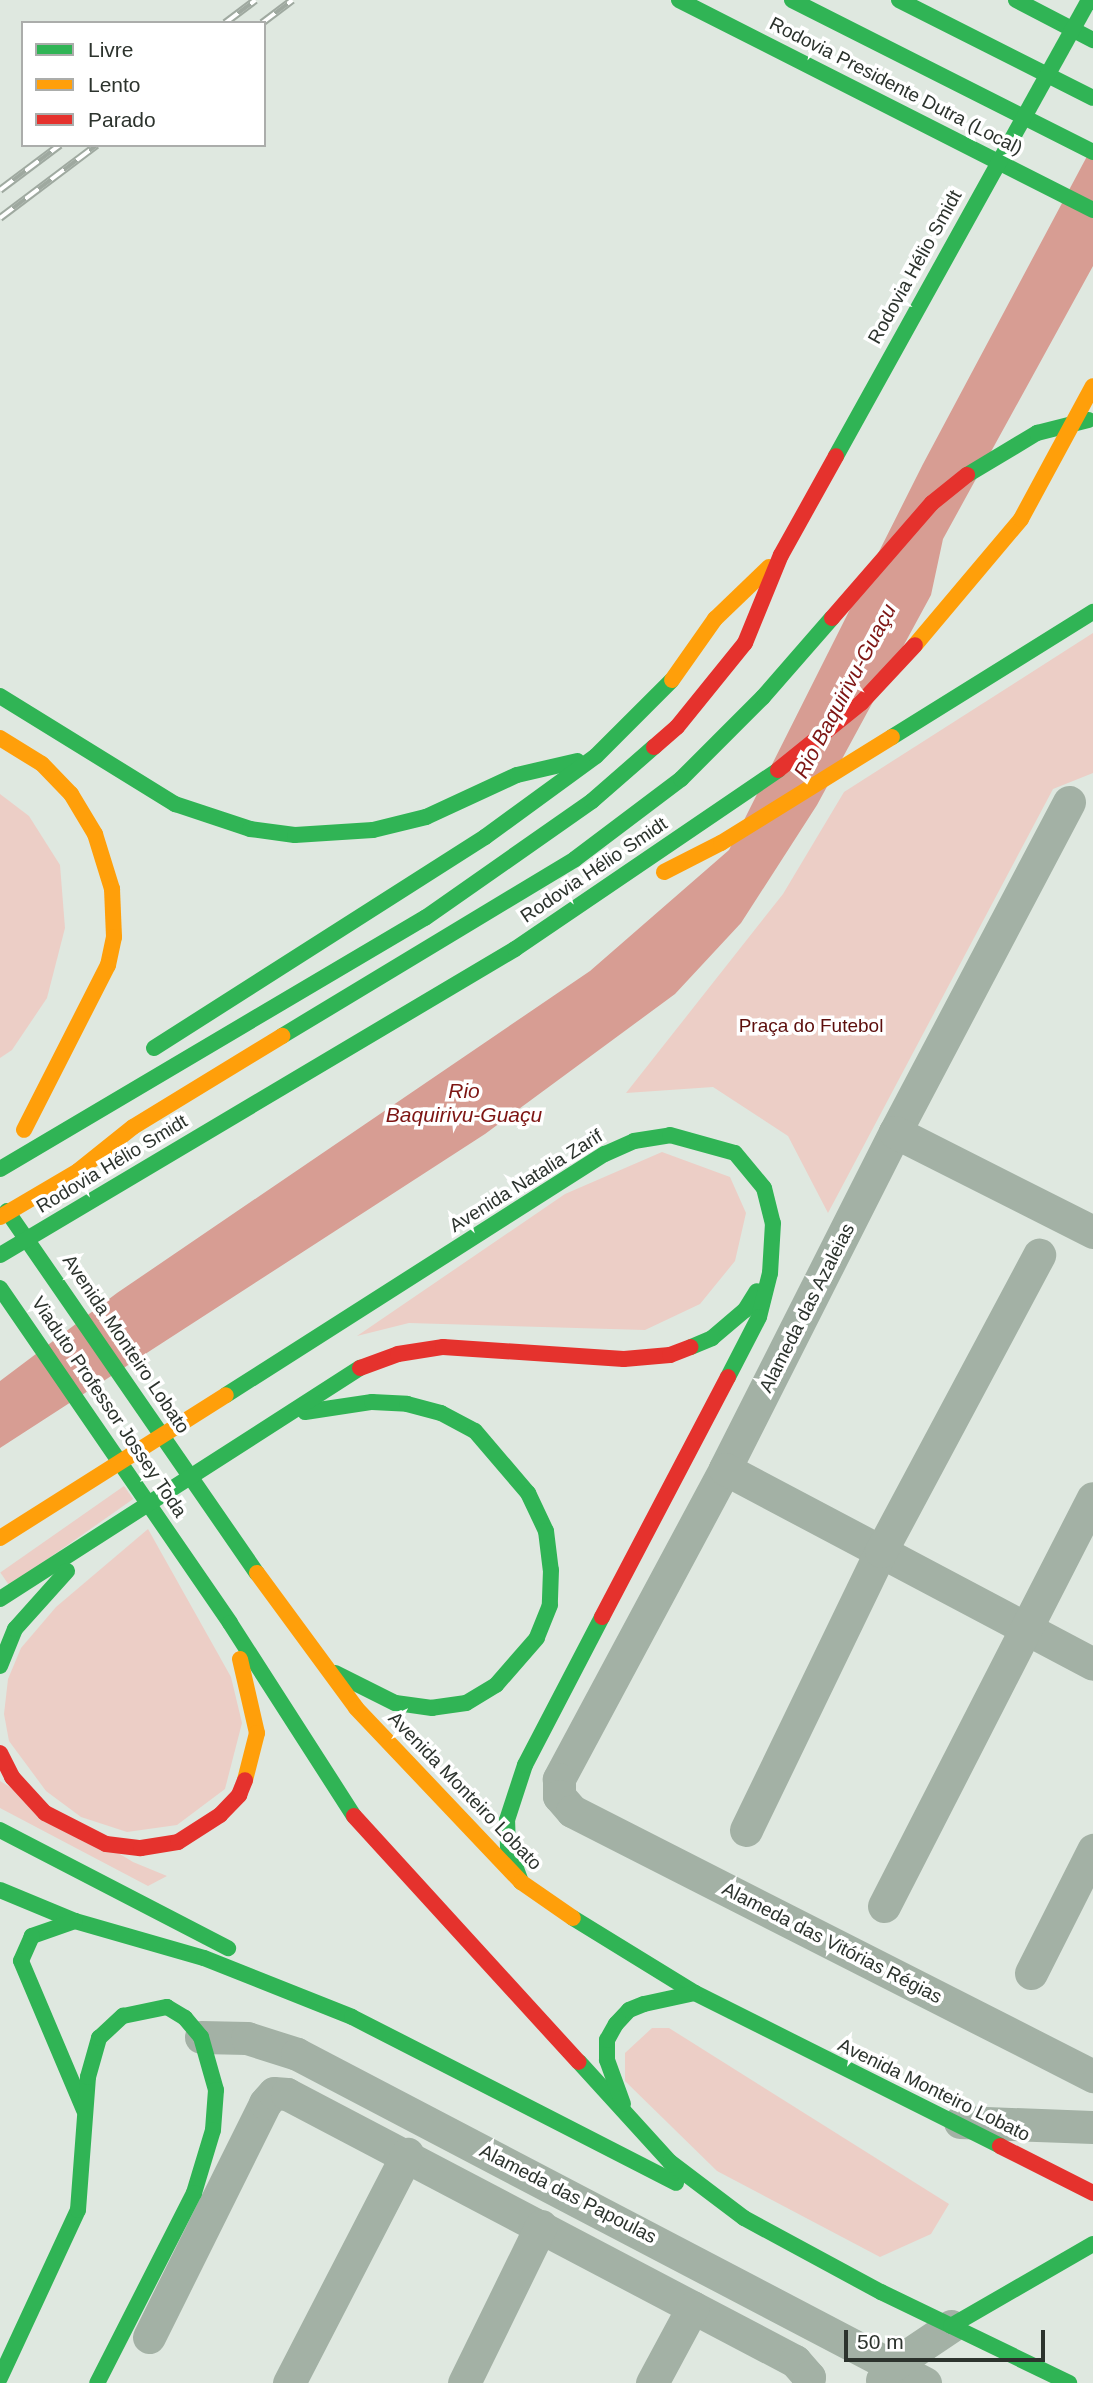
<!DOCTYPE html>
<meta charset="utf-8">
<style>
body{margin:0}
#map{position:relative;width:1093px;height:2383px;overflow:hidden;background:#dfe8e0;font-family:Arial,sans-serif}
div>[style]{position:absolute}
.green>*{inset:0;background:#eccec6;transform-origin:0 0}
.water>*{inset:0;background:#d79d93}
.street>*{height:33px;margin:-16.5px;padding:0 16.5px;transform-origin:16.5px;border-radius:16.5px;background:#a3b1a5}
.fast>*{height:16px;margin:-8px;padding:0 8px;transform-origin:8px;border-radius:8px;background:#30b455}
.slow>*{height:16px;margin:-8px;padding:0 8px;transform-origin:8px;border-radius:8px;background:#ff9f0a}
.jam>*{height:16px;margin:-8px;padding:0 8px;transform-origin:8px;border-radius:8px;background:#e5322d}
.rail>*{height:8px;margin-top:-4px;transform-origin:0;background:repeating-linear-gradient(90deg,#fff 0 16px,#9fa9a0 0 32px);box-sizing:border-box;border-block:2px solid #9fa9a0}
span{translate:-50% -50%;white-space:nowrap;text-align:center;line-height:1.15;-webkit-text-stroke:7px #fff;paint-order:stroke}
.street-label{font-size:19px;color:#2c332d}
.park-label{font-size:19px;color:#5c0e0c}
.water-label{font-size:21px;color:#7d1513;font-style:italic}
.legend{position:absolute;left:21px;top:21px;width:245px;height:126px;box-sizing:border-box;background:#fff;border:2px solid #abadab;margin:0;padding:9px 12px;list-style:none;font-size:21px;color:#2c332d}
.legend li{display:flex;align-items:center;gap:14px;height:35px}
.legend b{width:35px;border:2px solid #abadab}
.scale{position:absolute;left:844px;top:2330px;width:201px;height:32px;box-sizing:border-box;border:4px solid #2c332d;border-top:0;padding-left:9px;font-size:21px;line-height:24px;white-space:nowrap;color:#2c332d;-webkit-text-stroke:5px #fff;paint-order:stroke}
</style>
<div id="map">
<div class="green">
<div style="clip-path:polygon(1093px 633px,1093px 773px,1053px 789px,828px 1213px,788px 1136px,713px 1087px,626px 1093px,783px 894px,844px 792px)"></div>
<div style="clip-path:polygon(0 794px,29px 816px,60px 865px,65px 928px,47px 998px,12px 1050px,0 1058px)"></div>
<div style="clip-path:polygon(662px 1152px,730px 1177px,746px 1213px,735px 1261px,700px 1304px,645px 1330px,409px 1323px,357px 1336px,565px 1194px)"></div>
<div style="left:124px;top:1486px;width:16px;height:151px;rotate:55deg"></div>
<div style="clip-path:polygon(148px 1529px,231px 1677px,242px 1723px,225px 1789px,177px 1825px,127px 1832px,81px 1817px,46px 1791px,9px 1741px,4px 1714px,8px 1679px,21px 1648px,56px 1607px)"></div>
<div style="clip-path:polygon(0 1781px,133px 1862px,167px 1876px,148px 1886px,0 1808px)"></div>
<div style="clip-path:polygon(652px 2028px,669px 2028px,949px 2204px,931px 2234px,880px 2257px,717px 2171px,625px 2081px,625px 2053px)"></div>
</div>
<div class="water">
<div style="clip-path:polygon(1093px 145px,1093px 266px,943px 539px,931px 595px,817px 805px,741px 923px,675px 994px,485px 1134px,0 1448px,0 1381px,117px 1293px,590px 971px,729px 850px,923px 464px)"></div>
</div>
<div class="street">
<div style="left:1069px;top:802px;width:373px;rotate:117.8deg"></div>
<div style="left:895px;top:1132px;width:377px;rotate:116.8deg"></div>
<div style="left:725px;top:1469px;width:352px;rotate:118.2deg"></div>
<div style="left:559px;top:1779px;width:17px;rotate:90deg"></div>
<div style="left:559px;top:1796px;width:20px;rotate:49deg"></div>
<div style="left:572px;top:1811px;width:585px;rotate:26.96deg"></div>
<div style="left:895px;top:1132px;width:222px;rotate:26.8deg"></div>
<div style="left:725px;top:1469px;width:416px;rotate:27.9deg"></div>
<div style="left:746px;top:1830px;width:310px;rotate:-64.2deg"></div>
<div style="left:881px;top:1551px;width:336px;rotate:-61.9deg"></div>
<div style="left:884px;top:1906px;width:458px;rotate:-62.9deg"></div>
<div style="left:1031px;top:1973px;width:138px;rotate:-63.2deg"></div>
<div style="left:201px;top:2037px;width:46px;rotate:1.2deg"></div>
<div style="left:247px;top:2038px;width:52px;rotate:17.7deg"></div>
<div style="left:297px;top:2054px;width:709px;rotate:27.65deg"></div>
<div style="left:960px;top:2122px;width:133px;rotate:2.2deg"></div>
<div style="left:149px;top:2337px;width:261px;rotate:-63.6deg"></div>
<div style="left:265px;top:2103px;width:13px;rotate:-48deg"></div>
<div style="left:274px;top:2093px;width:13px;rotate:4deg"></div>
<div style="left:287px;top:2094px;width:574px;rotate:27.73deg"></div>
<div style="left:795px;top:2361px;width:21px;rotate:49deg"></div>
<div style="left:809px;top:2377px;width:6px;rotate:99deg"></div>
<div style="left:882px;top:2380px;width:19px;rotate:-54deg"></div>
<div style="left:893px;top:2365px;width:70px;rotate:-33.9deg"></div>
<div style="left:289px;top:2383px;width:258px;rotate:-62.7deg"></div>
<div style="left:464px;top:2383px;width:175px;rotate:-63.9deg"></div>
<div style="left:652px;top:2383px;width:86px;rotate:-61.7deg"></div>
</div>
<div class="fast">
<div style="left:679px;top:0;width:464px;rotate:26.9deg"></div>
<div style="left:792px;top:0;width:337px;rotate:26.8deg"></div>
<div style="left:899px;top:0;width:217px;rotate:26.8deg"></div>
<div style="left:1016px;top:0;width:87px;rotate:27.5deg"></div>
<div style="left:836px;top:456px;width:521px;rotate:-60.98deg"></div>
<div style="left:967px;top:475px;width:82px;rotate:-31deg"></div>
<div style="left:1037px;top:433px;width:53px;rotate:-14.3deg"></div>
<div style="left:0;top:696px;width:206px;rotate:31.7deg"></div>
<div style="left:175px;top:804px;width:79px;rotate:18.4deg"></div>
<div style="left:250px;top:829px;width:45px;rotate:7.6deg"></div>
<div style="left:295px;top:835px;width:78px;rotate:-3.7deg"></div>
<div style="left:373px;top:830px;width:55px;rotate:-13.8deg"></div>
<div style="left:426px;top:817px;width:100px;rotate:-24.8deg"></div>
<div style="left:517px;top:775px;width:62px;rotate:-13.1deg"></div>
<div style="left:892px;top:737px;width:237px;rotate:-31.9deg"></div>
<div style="left:282px;top:1036px;width:342px;rotate:-31.1deg"></div>
<div style="left:575px;top:859px;width:133px;rotate:-37deg"></div>
<div style="left:681px;top:779px;width:116px;rotate:-45deg"></div>
<div style="left:763px;top:697px;width:105px;rotate:-48.9deg"></div>
<div style="left:154px;top:1048px;width:393px;rotate:-32.5deg"></div>
<div style="left:485px;top:837px;width:137px;rotate:-36.1deg"></div>
<div style="left:596px;top:756px;width:107px;rotate:-45deg"></div>
<div style="left:0;top:1169px;width:494px;rotate:-30.6deg"></div>
<div style="left:425px;top:918px;width:204px;rotate:-35deg"></div>
<div style="left:592px;top:801px;width:82px;rotate:-41.1deg"></div>
<div style="left:7px;top:1211px;width:440px;rotate:55.4deg"></div>
<div style="left:0;top:1255px;width:599px;rotate:-30.72deg"></div>
<div style="left:515px;top:949px;width:318px;rotate:-34.2deg"></div>
<div style="left:0;top:1288px;width:406px;rotate:55.5deg"></div>
<div style="left:230px;top:1623px;width:229px;rotate:57.3deg"></div>
<div style="left:691px;top:1347px;width:23px;rotate:-23deg"></div>
<div style="left:712px;top:1338px;width:43px;rotate:-40.3deg"></div>
<div style="left:745px;top:1310px;width:22px;rotate:-58deg"></div>
<div style="left:226px;top:1395px;width:449px;rotate:-32.5deg"></div>
<div style="left:605px;top:1154px;width:32px;rotate:-24deg"></div>
<div style="left:634px;top:1141px;width:36px;rotate:-9deg"></div>
<div style="left:670px;top:1135px;width:67px;rotate:15.5deg"></div>
<div style="left:735px;top:1153px;width:45px;rotate:50.4deg"></div>
<div style="left:764px;top:1188px;width:36px;rotate:76deg"></div>
<div style="left:773px;top:1223px;width:50px;rotate:93.4deg"></div>
<div style="left:770px;top:1273px;width:45px;rotate:104deg"></div>
<div style="left:759px;top:1317px;width:68px;rotate:117.3deg"></div>
<div style="left:305px;top:1412px;width:68px;rotate:-8.5deg"></div>
<div style="left:372px;top:1402px;width:35px;rotate:3deg"></div>
<div style="left:407px;top:1404px;width:35px;rotate:15deg"></div>
<div style="left:441px;top:1413px;width:38px;rotate:28deg"></div>
<div style="left:475px;top:1431px;width:82px;rotate:49.5deg"></div>
<div style="left:528px;top:1493px;width:42px;rotate:64.7deg"></div>
<div style="left:546px;top:1531px;width:39px;rotate:83deg"></div>
<div style="left:551px;top:1570px;width:35px;rotate:92deg"></div>
<div style="left:550px;top:1605px;width:35px;rotate:112deg"></div>
<div style="left:537px;top:1638px;width:62px;rotate:131.1deg"></div>
<div style="left:496px;top:1685px;width:35px;rotate:149deg"></div>
<div style="left:466px;top:1703px;width:34px;rotate:172deg"></div>
<div style="left:432px;top:1708px;width:37px;rotate:-172deg"></div>
<div style="left:395px;top:1703px;width:67px;rotate:-153.4deg"></div>
<div style="left:0;top:1599px;width:428px;rotate:-32.7deg"></div>
<div style="left:0;top:1666px;width:40px;rotate:-68deg"></div>
<div style="left:15px;top:1629px;width:78px;rotate:-48.1deg"></div>
<div style="left:0;top:1830px;width:257px;rotate:27.4deg"></div>
<div style="left:521px;top:1882px;width:37px;rotate:-110deg"></div>
<div style="left:508px;top:1847px;width:27px;rotate:-92deg"></div>
<div style="left:507px;top:1820px;width:58px;rotate:-71.9deg"></div>
<div style="left:525px;top:1765px;width:167px;rotate:-62.5deg"></div>
<div style="left:0;top:1890px;width:81px;rotate:22.5deg"></div>
<div style="left:75px;top:1921px;width:134px;rotate:16deg"></div>
<div style="left:204px;top:1958px;width:159px;rotate:21.7deg"></div>
<div style="left:352px;top:2017px;width:364px;rotate:27.1deg"></div>
<div style="left:573px;top:1918px;width:143px;rotate:31.6deg"></div>
<div style="left:695px;top:1993px;width:341px;rotate:26.6deg"></div>
<div style="left:75px;top:1921px;width:46px;rotate:160.8deg"></div>
<div style="left:32px;top:1936px;width:27px;rotate:114deg"></div>
<div style="left:21px;top:1961px;width:162px;rotate:67.1deg"></div>
<div style="left:579px;top:2062px;width:135px;rotate:47.7deg"></div>
<div style="left:670px;top:2162px;width:93px;rotate:37.1deg"></div>
<div style="left:744px;top:2218px;width:156px;rotate:28.4deg"></div>
<div style="left:881px;top:2292px;width:209px;rotate:25.8deg"></div>
<div style="left:623px;top:2104px;width:47px;rotate:-110deg"></div>
<div style="left:607px;top:2060px;width:20px;rotate:-90deg"></div>
<div style="left:607px;top:2040px;width:18px;rotate:-61deg"></div>
<div style="left:616px;top:2024px;width:19px;rotate:-47deg"></div>
<div style="left:629px;top:2010px;width:16px;rotate:-22deg"></div>
<div style="left:644px;top:2004px;width:52px;rotate:-12.2deg"></div>
<div style="left:951px;top:2326px;width:164px;rotate:-30deg"></div>
<div style="left:0;top:2378px;width:185px;rotate:-65.1deg"></div>
<div style="left:78px;top:2210px;width:133px;rotate:-85.7deg"></div>
<div style="left:88px;top:2077px;width:41px;rotate:-74.2deg"></div>
<div style="left:99px;top:2038px;width:33px;rotate:-43deg"></div>
<div style="left:123px;top:2016px;width:45px;rotate:-11.6deg"></div>
<div style="left:167px;top:2007px;width:21px;rotate:31deg"></div>
<div style="left:185px;top:2018px;width:25px;rotate:50deg"></div>
<div style="left:201px;top:2037px;width:55px;rotate:74.2deg"></div>
<div style="left:216px;top:2090px;width:40px;rotate:94.3deg"></div>
<div style="left:213px;top:2130px;width:66px;rotate:106.8deg"></div>
<div style="left:194px;top:2193px;width:213px;rotate:117deg"></div>
</div>
<div class="slow">
<div style="left:915px;top:645px;width:165px;rotate:-49.9deg"></div>
<div style="left:1021px;top:519px;width:151px;rotate:-61.6deg"></div>
<div style="left:672px;top:680px;width:75px;rotate:-54.8deg"></div>
<div style="left:715px;top:619px;width:75px;rotate:-43.9deg"></div>
<div style="left:0;top:738px;width:49px;rotate:31.8deg"></div>
<div style="left:42px;top:764px;width:42px;rotate:46deg"></div>
<div style="left:71px;top:794px;width:47px;rotate:59deg"></div>
<div style="left:95px;top:834px;width:58px;rotate:72.8deg"></div>
<div style="left:112px;top:889px;width:48px;rotate:87.6deg"></div>
<div style="left:114px;top:937px;width:29px;rotate:102deg"></div>
<div style="left:108px;top:965px;width:185px;rotate:117deg"></div>
<div style="left:664px;top:872px;width:64px;rotate:-27deg"></div>
<div style="left:721px;top:843px;width:201px;rotate:-31.8deg"></div>
<div style="left:0;top:1217px;width:91px;rotate:-30.5deg"></div>
<div style="left:78px;top:1171px;width:70px;rotate:-38.7deg"></div>
<div style="left:133px;top:1127px;width:175px;rotate:-31.4deg"></div>
<div style="left:0;top:1538px;width:267px;rotate:-32.3deg"></div>
<div style="left:257px;top:1573px;width:167px;rotate:53.7deg"></div>
<div style="left:356px;top:1708px;width:240px;rotate:46.5deg"></div>
<div style="left:521px;top:1882px;width:63px;rotate:34.7deg"></div>
<div style="left:240px;top:1659px;width:76px;rotate:77.1deg"></div>
<div style="left:257px;top:1733px;width:49px;rotate:104.3deg"></div>
</div>
<div class="jam">
<div style="left:832px;top:618px;width:152px;rotate:-49deg"></div>
<div style="left:932px;top:503px;width:45px;rotate:-38.7deg"></div>
<div style="left:654px;top:747px;width:30px;rotate:-41deg"></div>
<div style="left:677px;top:727px;width:108px;rotate:-51deg"></div>
<div style="left:745px;top:643px;width:95px;rotate:-67.8deg"></div>
<div style="left:781px;top:555px;width:113px;rotate:-60.9deg"></div>
<div style="left:778px;top:770px;width:107px;rotate:-38.9deg"></div>
<div style="left:861px;top:703px;width:79px;rotate:-47deg"></div>
<div style="left:360px;top:1368px;width:40px;rotate:-20.2deg"></div>
<div style="left:398px;top:1354px;width:46px;rotate:-8.8deg"></div>
<div style="left:443px;top:1347px;width:181px;rotate:3.8deg"></div>
<div style="left:624px;top:1359px;width:46px;rotate:-5deg"></div>
<div style="left:670px;top:1355px;width:22px;rotate:-21deg"></div>
<div style="left:602px;top:1617px;width:271px;rotate:-62.3deg"></div>
<div style="left:0;top:1753px;width:27px;rotate:63deg"></div>
<div style="left:12px;top:1777px;width:49px;rotate:47.5deg"></div>
<div style="left:45px;top:1813px;width:68px;rotate:26.9deg"></div>
<div style="left:106px;top:1844px;width:35px;rotate:7deg"></div>
<div style="left:141px;top:1848px;width:37px;rotate:-9deg"></div>
<div style="left:178px;top:1842px;width:50px;rotate:-32.7deg"></div>
<div style="left:220px;top:1815px;width:28px;rotate:-46deg"></div>
<div style="left:239px;top:1795px;width:16px;rotate:-68deg"></div>
<div style="left:354px;top:1816px;width:333px;rotate:47.6deg"></div>
<div style="left:1000px;top:2146px;width:104px;rotate:26.8deg"></div>
</div>
<div class="rail">
<div style="left:225px;top:23px;width:38px;rotate:-37deg"></div>
<div style="left:262px;top:23px;width:38px;rotate:-37deg"></div>
<div style="left:0;top:190px;width:75px;rotate:-36.9deg"></div>
<div style="left:0;top:218px;width:121px;rotate:-37deg"></div>
</div>
<div class="street-label">
<span style="left:896px;top:86px;rotate:27deg">Rodovia Presidente Dutra (Local)</span>
<span style="left:915px;top:267px;rotate:-61deg">Rodovia Hélio Smidt</span>
<span style="left:594px;top:870px;rotate:-34deg">Rodovia Hélio Smidt</span>
<span style="left:112px;top:1164px;rotate:-31deg">Rodovia Hélio Smidt</span>
<span style="left:526px;top:1181px;rotate:-32deg">Avenida Natalia Zarif</span>
<span style="left:807px;top:1308px;rotate:-63deg">Alameda das Azaleias</span>
<span style="left:126px;top:1344px;rotate:56deg">Avenida Monteiro Lobato</span>
<span style="left:109px;top:1407px;rotate:56deg">Viaduto Professor Jossey Toda</span>
<span style="left:465px;top:1791px;rotate:46deg">Avenida Monteiro Lobato</span>
<span style="left:832px;top:1943px;rotate:27deg">Alameda das Vitórias Régias</span>
<span style="left:934px;top:2090px;rotate:26deg">Avenida Monteiro Lobato</span>
<span style="left:568px;top:2194px;rotate:27deg">Alameda das Papoulas</span>
</div>
<div class="park-label">
<span style="left:811px;top:1026px">Praça do Futebol</span>
</div>
<div class="water-label">
<span style="left:845px;top:691px;rotate:-62deg">Rio Baquirivu-Guaçu</span>
<span style="left:464px;top:1103px">Rio<br>Baquirivu-Guaçu</span>
</div>
<ul class="legend">
<li><b style="height:9px;background:#30b455"></b>Livre</li>
<li><b style="height:9px;background:#ff9f0a"></b>Lento</li>
<li><b style="height:9px;background:#e5322d"></b>Parado</li>
</ul>
<div class="scale">50 m</div>
</div>
